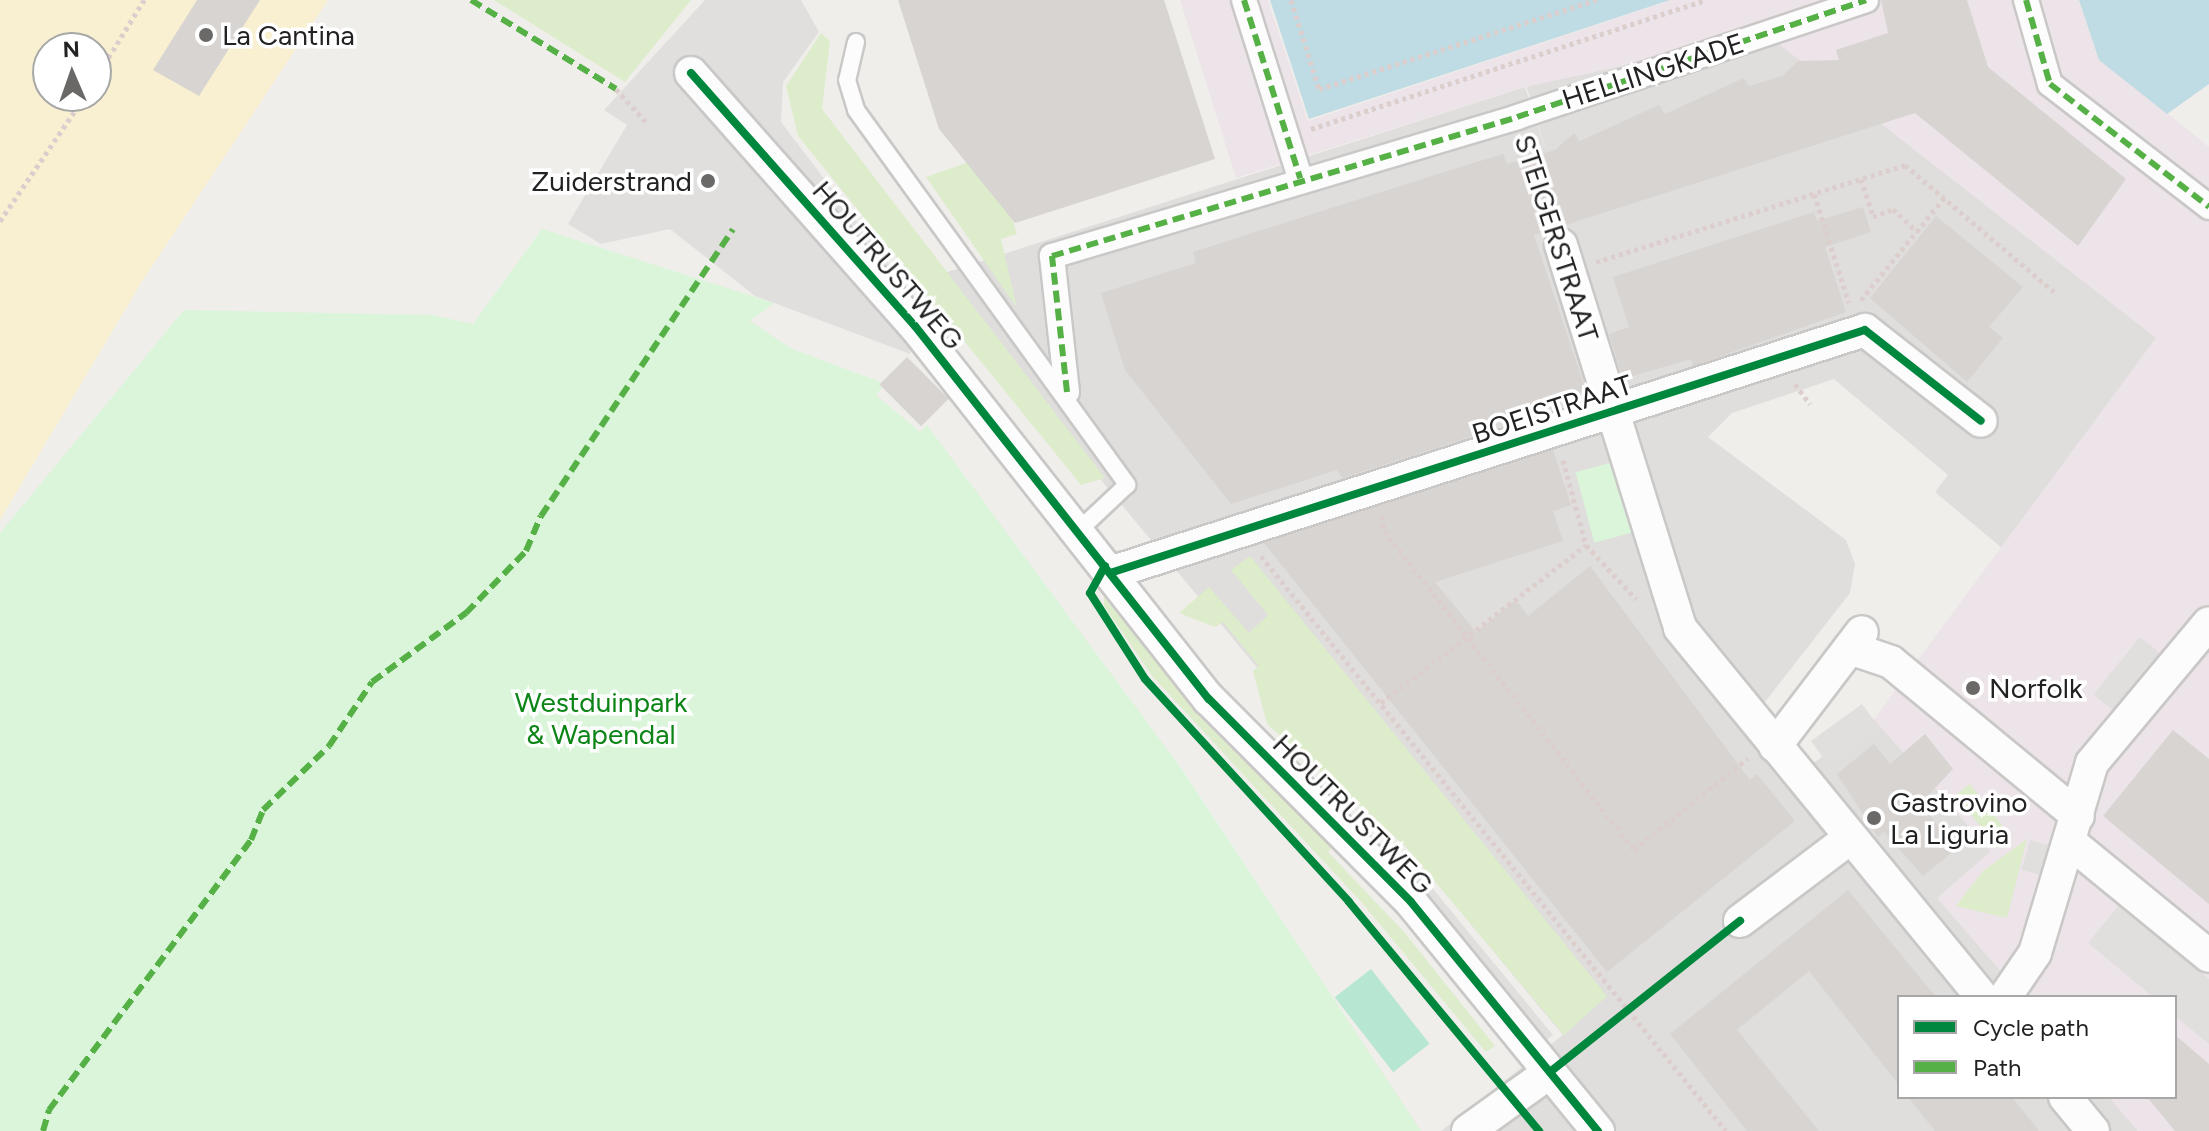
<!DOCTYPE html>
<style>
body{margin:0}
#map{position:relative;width:2209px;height:1131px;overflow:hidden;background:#f0eeeb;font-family:Figtree,sans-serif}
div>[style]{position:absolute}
.residential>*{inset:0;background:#dfdedc}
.industrial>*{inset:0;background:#ede4e9}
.grass>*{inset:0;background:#ddeccb;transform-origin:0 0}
.sand>*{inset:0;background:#f8f0d0}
.park>*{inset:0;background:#daf5da;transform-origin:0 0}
.pitch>*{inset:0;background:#b7e6d2;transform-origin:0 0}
.parking>*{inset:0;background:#e0dfde;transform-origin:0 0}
.water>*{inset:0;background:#bfdbe3}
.building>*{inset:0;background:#d7d4d2;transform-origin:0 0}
.path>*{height:5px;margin-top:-2.5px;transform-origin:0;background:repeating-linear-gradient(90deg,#dccecd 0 4px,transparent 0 8px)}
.roads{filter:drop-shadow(2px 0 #c9c8c7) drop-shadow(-2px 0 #c9c8c7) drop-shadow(0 2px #c9c8c7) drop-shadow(0 -2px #c9c8c7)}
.service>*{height:16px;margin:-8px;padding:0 8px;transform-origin:8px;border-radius:8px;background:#fdfcfc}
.pedestrian>*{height:24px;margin:-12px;padding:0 12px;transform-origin:12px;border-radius:12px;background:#fdfcfc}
.minor>*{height:32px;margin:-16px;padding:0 16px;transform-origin:16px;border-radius:16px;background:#fdfcfc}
.quiet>*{height:6px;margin-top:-3px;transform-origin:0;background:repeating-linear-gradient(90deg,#55b145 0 12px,transparent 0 18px)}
.cycleway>*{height:8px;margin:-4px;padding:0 4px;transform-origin:4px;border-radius:4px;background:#00873e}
.dots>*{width:22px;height:22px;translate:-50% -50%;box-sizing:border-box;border:4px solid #fff;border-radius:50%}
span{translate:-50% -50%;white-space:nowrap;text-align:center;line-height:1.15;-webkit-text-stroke:7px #fff;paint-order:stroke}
.poi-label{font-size:28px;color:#222}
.left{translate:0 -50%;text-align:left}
.right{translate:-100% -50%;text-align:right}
.street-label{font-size:28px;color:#222}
.park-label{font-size:28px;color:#0c8416}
.legend{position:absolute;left:1897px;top:995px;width:280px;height:104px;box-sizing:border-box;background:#fff;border:2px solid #a7a7a7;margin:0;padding:10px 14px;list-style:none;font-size:24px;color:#222}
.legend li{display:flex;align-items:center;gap:16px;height:40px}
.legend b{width:40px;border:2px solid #a7a7a7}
.north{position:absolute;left:32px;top:32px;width:80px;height:80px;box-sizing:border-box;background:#fff;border:2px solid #a7a7a7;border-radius:50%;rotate:358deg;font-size:22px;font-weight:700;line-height:32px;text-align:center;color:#222}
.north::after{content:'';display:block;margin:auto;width:28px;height:36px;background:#6a6968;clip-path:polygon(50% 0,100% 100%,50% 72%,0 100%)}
</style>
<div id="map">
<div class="residential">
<div style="clip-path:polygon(1694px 0,2094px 61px,2209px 158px,2122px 649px,1935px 492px,1948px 475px,1834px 379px,1732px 413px,1708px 437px,1846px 540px,1855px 564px,1850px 593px,1761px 707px,1811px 765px,1874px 719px,1991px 851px,2023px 997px,1899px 997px,1899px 1097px,2109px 1097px,2138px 1131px,1441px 1131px,1563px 1035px,932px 277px,1525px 87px,1549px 160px,1518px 59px)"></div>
</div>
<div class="industrial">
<div style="clip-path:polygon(1180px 0,1268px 0,1308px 121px,1671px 0,2079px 0,2098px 57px,2209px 147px,2209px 1131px,2138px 1131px,2109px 1097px,2175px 1097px,2175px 997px,2023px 997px,1937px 898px,1991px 851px,1874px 719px,2156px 338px,1767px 35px,1525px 87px,1236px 178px)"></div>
</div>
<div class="grass">
<div style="clip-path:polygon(494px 0,691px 0,625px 82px)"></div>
<div style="clip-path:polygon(821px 33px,830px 41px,822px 109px,1105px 478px,1081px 485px,798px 136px,786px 86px)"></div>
<div style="clip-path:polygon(992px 154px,1017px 234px,1001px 239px,1017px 308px,926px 177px)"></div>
<div style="clip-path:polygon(1250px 556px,1607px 996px,1564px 1035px,1406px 847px,1267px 724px,1253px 671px,1259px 666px,1223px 622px,1215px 627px,1179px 613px,1209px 587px,1249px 633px,1268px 615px,1231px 570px)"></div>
<div style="clip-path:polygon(1104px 591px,1246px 761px,1335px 845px,1328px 852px,1405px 933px,1495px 1046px,1486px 1052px,1363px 904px,1153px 677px,1104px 606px)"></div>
<div style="left:1970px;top:784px;width:68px;height:18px;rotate:52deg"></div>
<div style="clip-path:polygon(2027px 839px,2007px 918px,1956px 906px,1983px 871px)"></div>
</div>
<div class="sand">
<div style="clip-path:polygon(evenodd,0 0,328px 0,141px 283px,0 520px,0 0,48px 48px,96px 48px,96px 96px,48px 96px,48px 48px)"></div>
</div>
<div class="park">
<div style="clip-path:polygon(542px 229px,774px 303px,750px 321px,792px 349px,878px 381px,883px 386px,876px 395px,920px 432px,927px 425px,1181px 768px,1421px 1131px,0 1131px,0 533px,184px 310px,432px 315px,473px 324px)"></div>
<div style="left:1617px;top:461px;width:73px;height:43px;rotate:75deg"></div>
</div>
<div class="pitch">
<div style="left:1371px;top:969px;width:95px;height:46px;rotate:52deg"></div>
</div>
<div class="parking">
<div style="clip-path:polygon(705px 0,801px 0,819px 32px,783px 82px,781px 122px,922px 307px,915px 313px,910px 354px,755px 296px,670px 229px,601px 244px,568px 224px,627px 125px,604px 110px)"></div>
<div style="left:2140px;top:637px;width:27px;height:74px;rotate:39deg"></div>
<div style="left:1862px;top:704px;width:32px;height:63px;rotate:54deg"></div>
<div style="left:2030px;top:840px;width:22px;height:31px;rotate:16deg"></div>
<div style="clip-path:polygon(1388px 843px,1429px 884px,1553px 1035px,1547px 1040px,1383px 847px)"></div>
<div style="clip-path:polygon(2119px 905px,2209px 979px,2209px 1044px,2175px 1016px,2175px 997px,2153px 997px,2088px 943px)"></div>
</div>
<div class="water">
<div style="clip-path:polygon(1270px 0,1670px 0,1309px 119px)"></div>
<div style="clip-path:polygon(2079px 0,2209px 0,2209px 84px,2167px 114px,2099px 60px)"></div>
</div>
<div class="building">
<div style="clip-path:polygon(197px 0,260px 0,199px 96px,153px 70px)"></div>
<div style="clip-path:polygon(898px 0,1164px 0,1215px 159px,1015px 223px,939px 129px)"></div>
<div style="clip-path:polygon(1881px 0,1967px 0,1988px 67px,2126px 179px,2078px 246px,1915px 113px,1534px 235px,1586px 391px,1495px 419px,1495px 429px,1342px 478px,1337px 470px,1231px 504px,1125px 370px,1101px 293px,1196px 263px,1193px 252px,1457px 168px,1503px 154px,1507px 164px,1555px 150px,1574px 133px,1580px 141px,1659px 105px,1665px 114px,1744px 78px,1749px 86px,1782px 76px,1798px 61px,1839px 60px,1836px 50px,1888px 33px)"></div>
<div style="clip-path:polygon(1863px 207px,1871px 232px,1825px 247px,1846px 312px,1693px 366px,1691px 359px,1623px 379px,1609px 334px,1629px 327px,1613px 277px,1814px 212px,1817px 221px)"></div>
<div style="clip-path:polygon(1936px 216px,2023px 287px,1989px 327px,2003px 338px,1967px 382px,1870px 298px)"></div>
<div style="left:907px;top:357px;width:59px;height:39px;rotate:45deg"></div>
<div style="clip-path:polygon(1553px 450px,1571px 505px,1553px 511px,1563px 541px,1435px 582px,1476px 632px,1516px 600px,1528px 616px,1590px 566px,1750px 780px,1757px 774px,1795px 821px,1607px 972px,1264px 543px)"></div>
<div style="clip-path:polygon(2173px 730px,2209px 759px,2209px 904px,2103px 816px)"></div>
<div style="clip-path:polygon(1925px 734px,1953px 769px,1921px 803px,1955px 850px,1923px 876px,1884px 832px,1878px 837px,1837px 774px,1874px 744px,1890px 764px)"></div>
<div style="clip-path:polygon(1848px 890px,1936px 997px,1899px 997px,1899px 1085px,1809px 971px,1737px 1030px,1819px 1131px,1747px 1131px,1670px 1034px)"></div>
<div style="clip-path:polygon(2175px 1035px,2209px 1064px,2209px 1131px,2175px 1131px,2147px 1097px,2175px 1097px)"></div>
<div style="clip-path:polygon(1908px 1097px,2012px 1097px,2039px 1131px,1935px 1131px)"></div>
</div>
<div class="path">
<div style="left:1291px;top:0;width:93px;rotate:72.5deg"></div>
<div style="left:1319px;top:89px;width:292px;rotate:-17.8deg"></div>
<div style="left:96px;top:78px;width:92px;rotate:-58.4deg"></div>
<div style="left:616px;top:89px;width:46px;rotate:47.6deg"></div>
<div style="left:1311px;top:129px;width:415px;rotate:-18.1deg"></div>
<div style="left:1525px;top:140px;width:83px;rotate:70.9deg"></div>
<div style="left:1861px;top:179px;width:40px;rotate:72deg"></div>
<div style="left:1873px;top:217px;width:22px;rotate:-22deg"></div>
<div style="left:1893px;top:209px;width:33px;rotate:43deg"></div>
<div style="left:1814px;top:194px;width:114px;rotate:72.2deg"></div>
<div style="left:0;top:221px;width:151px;rotate:-55.8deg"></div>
<div style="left:1596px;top:262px;width:324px;rotate:-17.4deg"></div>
<div style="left:1905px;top:165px;width:196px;rotate:40.4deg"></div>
<div style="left:1861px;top:300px;width:132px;rotate:-50.9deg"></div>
<div style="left:1795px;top:384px;width:25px;rotate:53deg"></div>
<div style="left:1563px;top:460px;width:88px;rotate:74.9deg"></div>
<div style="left:1586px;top:545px;width:74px;rotate:47.2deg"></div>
<div style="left:1382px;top:516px;width:15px;rotate:82deg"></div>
<div style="left:1384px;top:531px;width:405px;rotate:51.9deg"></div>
<div style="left:1634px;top:850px;width:146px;rotate:-38.9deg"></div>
<div style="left:1261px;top:556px;width:739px;rotate:51.04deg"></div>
<div style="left:1381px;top:703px;width:259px;rotate:-37.6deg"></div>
</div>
<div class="roads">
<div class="service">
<div style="left:856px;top:42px;width:39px;rotate:103deg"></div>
<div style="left:847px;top:80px;width:31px;rotate:73deg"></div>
<div style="left:856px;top:110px;width:463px;rotate:54.1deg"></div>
<div style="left:1127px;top:485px;width:67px;rotate:136.8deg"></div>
</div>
<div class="pedestrian">
<div style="left:1244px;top:0;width:187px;rotate:72.5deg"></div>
<div style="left:2026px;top:0;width:87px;rotate:74.1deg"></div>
<div style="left:2050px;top:84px;width:201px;rotate:37.7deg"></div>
<div style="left:1067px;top:392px;width:137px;rotate:-96.3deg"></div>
<div style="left:1052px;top:256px;width:485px;rotate:-16.6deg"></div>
<div style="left:1517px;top:117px;width:368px;rotate:-18.5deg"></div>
</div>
<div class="minor">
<div style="left:691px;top:73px;width:338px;rotate:48.5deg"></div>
<div style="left:915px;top:326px;width:475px;rotate:51.8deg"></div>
<div style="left:1209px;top:699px;width:286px;rotate:45.1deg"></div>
<div style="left:1411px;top:902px;width:296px;rotate:50.8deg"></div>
<div style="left:1561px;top:245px;width:401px;rotate:72.7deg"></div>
<div style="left:1680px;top:628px;width:477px;rotate:50.7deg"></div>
<div style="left:1110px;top:573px;width:793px;rotate:-17.84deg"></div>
<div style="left:1865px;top:330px;width:147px;rotate:38.1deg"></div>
<div style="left:1850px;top:648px;width:43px;rotate:18.9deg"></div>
<div style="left:1891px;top:662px;width:242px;rotate:39.5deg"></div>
<div style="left:1775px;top:746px;width:143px;rotate:-52.7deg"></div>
<div style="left:2071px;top:843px;width:178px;rotate:39.3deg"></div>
<div style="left:1740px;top:921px;width:139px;rotate:-37.1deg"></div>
<div style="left:2005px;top:997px;width:53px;rotate:-55.7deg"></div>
<div style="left:2035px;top:953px;width:198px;rotate:-73.3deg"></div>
<div style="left:2092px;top:763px;width:182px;rotate:-50.1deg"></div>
<div style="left:2065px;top:1097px;width:44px;rotate:50.5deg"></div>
<div style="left:1468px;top:1131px;width:101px;rotate:-35.7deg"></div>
</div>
</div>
<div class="quiet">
<div style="left:471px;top:0;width:170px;rotate:31.5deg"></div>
<div style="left:1244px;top:0;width:187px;rotate:72.5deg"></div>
<div style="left:2026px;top:0;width:87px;rotate:74.1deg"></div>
<div style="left:2050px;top:84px;width:201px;rotate:37.7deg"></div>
<div style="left:1067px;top:392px;width:137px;rotate:-96.3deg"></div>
<div style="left:1052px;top:256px;width:485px;rotate:-16.6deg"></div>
<div style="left:1517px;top:117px;width:368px;rotate:-18.5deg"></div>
<div style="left:43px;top:1131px;width:22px;rotate:-74deg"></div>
<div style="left:49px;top:1110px;width:337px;rotate:-53.2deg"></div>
<div style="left:251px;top:840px;width:32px;rotate:-68deg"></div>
<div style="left:263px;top:810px;width:92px;rotate:-44.1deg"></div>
<div style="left:329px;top:746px;width:77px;rotate:-56.1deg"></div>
<div style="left:372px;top:682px;width:117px;rotate:-36.3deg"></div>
<div style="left:466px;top:613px;width:86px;rotate:-45.9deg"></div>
<div style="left:526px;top:551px;width:38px;rotate:-67deg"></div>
<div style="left:541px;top:516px;width:345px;rotate:-56.2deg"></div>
</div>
<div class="cycleway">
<div style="left:691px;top:73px;width:338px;rotate:48.5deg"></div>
<div style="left:915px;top:326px;width:475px;rotate:51.8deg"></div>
<div style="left:1209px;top:699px;width:286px;rotate:45.1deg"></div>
<div style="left:1411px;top:902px;width:296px;rotate:50.8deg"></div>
<div style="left:1105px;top:566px;width:31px;rotate:119deg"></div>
<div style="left:1090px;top:593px;width:102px;rotate:57.4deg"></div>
<div style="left:1145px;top:679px;width:302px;rotate:47.5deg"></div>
<div style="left:1349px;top:902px;width:298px;rotate:50.3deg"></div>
<div style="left:1110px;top:573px;width:793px;rotate:-17.84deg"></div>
<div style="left:1865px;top:330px;width:147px;rotate:38.1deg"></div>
<div style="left:1550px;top:1072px;width:243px;rotate:-38.5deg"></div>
</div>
<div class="dots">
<div style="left:206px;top:35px;background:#6a6968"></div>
<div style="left:708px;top:181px;background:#6a6968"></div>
<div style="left:1973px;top:688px;background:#6a6968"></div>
<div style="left:1874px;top:818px;background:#6a6968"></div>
</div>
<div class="poi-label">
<span class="left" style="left:222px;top:35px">La Cantina</span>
<span class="right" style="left:692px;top:181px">Zuiderstrand</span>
<span class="left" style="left:1989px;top:688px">Norfolk</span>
<span class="left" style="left:1890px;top:818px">Gastrovino<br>La Liguria</span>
</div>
<div class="street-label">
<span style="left:1653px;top:71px;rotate:-18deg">HELLINGKADE</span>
<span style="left:1557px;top:238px;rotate:72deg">STEIGERSTRAAT</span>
<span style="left:888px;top:265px;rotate:49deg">HOUTRUSTWEG</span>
<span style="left:1552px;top:409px;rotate:-18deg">BOEISTRAAT</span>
<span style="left:1353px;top:814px;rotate:45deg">HOUTRUSTWEG</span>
</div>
<div class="park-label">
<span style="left:601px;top:718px">Westduinpark<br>&amp; Wapendal</span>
</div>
<ul class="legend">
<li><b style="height:10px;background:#00873e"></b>Cycle path</li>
<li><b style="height:10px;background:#55b145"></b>Path</li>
</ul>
<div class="north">N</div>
</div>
